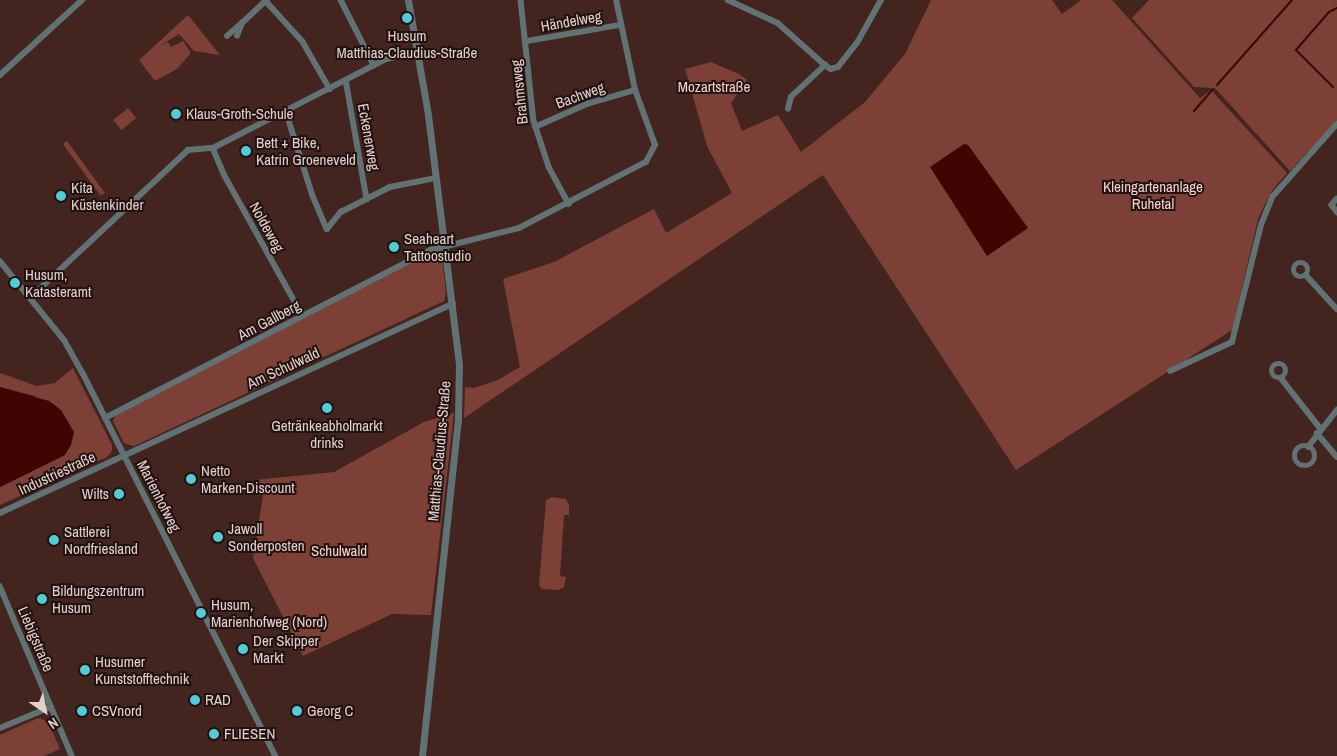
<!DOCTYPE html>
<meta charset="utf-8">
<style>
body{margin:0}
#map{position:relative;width:1337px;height:756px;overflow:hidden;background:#43241f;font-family:"Archivo Narrow",sans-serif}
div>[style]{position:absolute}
.green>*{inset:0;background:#7d4036;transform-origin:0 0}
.water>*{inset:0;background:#3f0502}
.stream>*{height:2px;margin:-1px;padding:0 1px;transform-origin:1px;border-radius:1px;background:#3f0502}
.minor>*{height:5.5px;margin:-2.75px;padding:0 2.75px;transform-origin:2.75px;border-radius:2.75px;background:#607273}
.minor>.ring{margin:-2.75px;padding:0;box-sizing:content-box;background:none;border:5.5px solid #607273;border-radius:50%}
.tertiary>*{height:7px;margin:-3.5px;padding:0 3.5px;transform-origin:3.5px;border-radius:3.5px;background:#607273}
.dots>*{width:14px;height:14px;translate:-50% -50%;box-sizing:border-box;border:2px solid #201210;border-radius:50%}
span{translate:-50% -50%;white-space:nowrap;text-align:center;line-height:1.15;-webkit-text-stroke:4px #201210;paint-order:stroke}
.street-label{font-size:15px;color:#e4cfcc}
.poi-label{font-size:15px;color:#e4cfcc}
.left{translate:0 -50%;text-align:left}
.right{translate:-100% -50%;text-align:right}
.park-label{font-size:15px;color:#f9d0c9}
.north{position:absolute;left:20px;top:686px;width:50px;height:50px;-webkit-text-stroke:4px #201210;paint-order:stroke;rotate:146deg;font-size:14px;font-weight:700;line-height:20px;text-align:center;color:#e4cfcc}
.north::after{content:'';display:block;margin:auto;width:18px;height:22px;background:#e4cfcc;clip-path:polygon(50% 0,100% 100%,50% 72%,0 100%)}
</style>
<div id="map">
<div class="green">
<div style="clip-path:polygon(931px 0,1052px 0,1062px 14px,1081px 0,1112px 0,1200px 98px,1211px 90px,1287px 173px,1271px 192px,1258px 219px,1232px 330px,1016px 470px,823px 175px,464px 418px,465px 387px,474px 388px,498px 380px,520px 367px,503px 279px,554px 262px,654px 209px,666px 233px,732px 193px,707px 146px,685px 69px,711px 62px,739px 74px,747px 80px,731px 103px,742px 131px,778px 115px,801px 152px,865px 102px,905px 54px)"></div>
<div style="clip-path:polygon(1149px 0,1337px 0,1337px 121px,1290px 171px,1215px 88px,1194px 87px,1132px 18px)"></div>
<div style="clip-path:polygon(188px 15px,220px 55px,194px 51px,179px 34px,158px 47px,168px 42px,171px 47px,183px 41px,191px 53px,177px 69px,155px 81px,139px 60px)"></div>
<div style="left:128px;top:108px;width:13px;height:19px;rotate:51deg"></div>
<div style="left:67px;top:141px;width:64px;height:5px;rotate:54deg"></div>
<div style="clip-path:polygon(434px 250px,442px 257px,446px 293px,444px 301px,134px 446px,124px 443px,113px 421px,117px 412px)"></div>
<div style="clip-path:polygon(73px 368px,112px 445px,112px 451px,107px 457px,0 505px,0 487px,65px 455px,35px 396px,0 387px,0 373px,37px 386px,55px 383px)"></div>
<div style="clip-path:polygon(454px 413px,431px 615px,392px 614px,303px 656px,253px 558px,263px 496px,255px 480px,334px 472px,424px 422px)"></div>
<div style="clip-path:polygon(552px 497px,566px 499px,569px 505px,569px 515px,564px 515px,560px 576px,566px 577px,564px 587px,559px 590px,542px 589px,539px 585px,546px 500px)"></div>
<div style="clip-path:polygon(38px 718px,48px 721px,60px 749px,44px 756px,0 756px,0 735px)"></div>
</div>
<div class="water">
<div style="clip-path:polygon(964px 144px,968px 145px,1028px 228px,987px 256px,930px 167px)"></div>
<div style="clip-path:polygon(0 387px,49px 401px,61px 410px,74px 432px,71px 445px,65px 455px,0 487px)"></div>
</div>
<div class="stream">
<div style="left:1217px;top:85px;width:113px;rotate:-48.6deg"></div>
<div style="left:1333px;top:87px;width:52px;rotate:-135deg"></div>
<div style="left:1296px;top:50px;width:50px;rotate:-49deg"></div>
<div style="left:1329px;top:12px;width:9px;rotate:-27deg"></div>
<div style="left:1194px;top:111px;width:28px;rotate:-49deg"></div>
</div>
<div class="minor">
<div style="left:341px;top:0;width:73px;rotate:63.1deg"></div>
<div style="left:521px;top:0;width:122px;rotate:83.9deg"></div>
<div style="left:534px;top:121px;width:48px;rotate:71.9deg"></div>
<div style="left:549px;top:167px;width:42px;rotate:61.6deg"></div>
<div style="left:728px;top:0;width:55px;rotate:24.7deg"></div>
<div style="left:778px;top:23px;width:63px;rotate:41.8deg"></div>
<div style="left:266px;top:1px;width:55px;rotate:47.9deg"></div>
<div style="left:303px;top:42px;width:54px;rotate:60.1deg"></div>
<div style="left:227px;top:36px;width:18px;rotate:-41deg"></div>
<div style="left:237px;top:36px;width:14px;rotate:-69deg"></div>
<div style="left:242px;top:23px;width:34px;rotate:-43deg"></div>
<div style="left:527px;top:41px;width:94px;rotate:-9.8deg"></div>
<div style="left:0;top:75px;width:111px;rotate:-42.4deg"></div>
<div style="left:346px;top:80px;width:121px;rotate:80deg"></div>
<div style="left:788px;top:109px;width:12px;rotate:-76deg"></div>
<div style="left:791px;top:97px;width:47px;rotate:-43.3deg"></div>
<div style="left:825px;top:65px;width:7px;rotate:34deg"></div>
<div style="left:831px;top:69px;width:7px;rotate:-16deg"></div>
<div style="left:838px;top:67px;width:31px;rotate:-52deg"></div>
<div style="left:857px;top:43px;width:49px;rotate:-60.8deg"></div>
<div style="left:286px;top:111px;width:89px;rotate:72.4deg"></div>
<div style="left:313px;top:196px;width:36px;rotate:67deg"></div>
<div style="left:327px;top:229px;width:22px;rotate:-51deg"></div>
<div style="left:341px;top:212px;width:55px;rotate:-27deg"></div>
<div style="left:390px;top:187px;width:47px;rotate:-11.1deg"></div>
<div style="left:535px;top:127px;width:57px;rotate:-23.9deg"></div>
<div style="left:587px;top:104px;width:50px;rotate:-16.3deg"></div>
<div style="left:213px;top:148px;width:30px;rotate:67deg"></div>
<div style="left:225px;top:176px;width:160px;rotate:60.9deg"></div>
<div style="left:1337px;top:199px;width:8px;rotate:130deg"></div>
<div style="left:1332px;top:205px;width:9px;rotate:54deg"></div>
<div style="left:0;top:261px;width:103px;rotate:50.9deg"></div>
<div style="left:65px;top:341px;width:37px;rotate:61deg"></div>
<div style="left:83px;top:373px;width:429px;rotate:63.3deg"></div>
<div class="ring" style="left:1294px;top:263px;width:8.5px;height:8.5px"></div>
<div style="left:1306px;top:275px;width:46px;rotate:47.6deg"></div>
<div style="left:31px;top:297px;width:215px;rotate:-43.1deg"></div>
<div style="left:188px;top:150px;width:25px;rotate:-5deg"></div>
<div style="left:213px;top:148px;width:195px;rotate:-27.2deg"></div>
<div style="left:386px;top:59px;width:33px;rotate:-12deg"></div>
<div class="ring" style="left:1272px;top:364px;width:8.5px;height:8.5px"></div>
<div style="left:1170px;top:371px;width:68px;rotate:-25.1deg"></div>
<div style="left:1232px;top:342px;width:121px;rotate:-76.1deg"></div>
<div style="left:1261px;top:225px;width:31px;rotate:-68deg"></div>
<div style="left:1273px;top:196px;width:96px;rotate:-48.4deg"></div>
<div style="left:1281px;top:378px;width:65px;rotate:51.9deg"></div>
<div style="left:105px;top:418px;width:367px;rotate:-27.3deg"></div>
<div style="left:431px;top:250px;width:91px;rotate:-14deg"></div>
<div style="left:519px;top:228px;width:143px;rotate:-27.5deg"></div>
<div style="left:646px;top:162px;width:19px;rotate:-62deg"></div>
<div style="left:655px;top:145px;width:59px;rotate:-110deg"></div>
<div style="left:635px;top:90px;width:92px;rotate:-101.9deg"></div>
<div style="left:1317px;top:433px;width:31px;rotate:50deg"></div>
<div class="ring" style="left:1295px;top:446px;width:14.5px;height:14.5px"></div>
<div style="left:1308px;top:447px;width:47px;rotate:-51.9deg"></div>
<div style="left:0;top:513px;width:499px;rotate:-24.8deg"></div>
<div style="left:0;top:586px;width:185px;rotate:67deg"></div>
<div style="left:0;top:728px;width:55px;rotate:-22.4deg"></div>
</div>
<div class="tertiary">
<div style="left:408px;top:0;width:117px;rotate:80.1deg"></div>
<div style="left:428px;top:115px;width:252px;rotate:82.9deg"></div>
<div style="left:459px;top:365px;width:54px;rotate:91.1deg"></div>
<div style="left:458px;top:419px;width:339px;rotate:96.1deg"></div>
</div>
<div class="dots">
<div style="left:407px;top:18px;background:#52ccd6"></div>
<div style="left:176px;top:114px;background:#52ccd6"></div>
<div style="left:246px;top:151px;background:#52ccd6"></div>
<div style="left:61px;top:196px;background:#52ccd6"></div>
<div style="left:394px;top:247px;background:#52ccd6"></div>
<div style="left:15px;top:283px;background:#52ccd6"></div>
<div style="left:327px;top:408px;background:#52ccd6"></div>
<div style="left:191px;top:479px;background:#52ccd6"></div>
<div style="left:119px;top:494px;background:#52ccd6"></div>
<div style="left:218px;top:537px;background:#52ccd6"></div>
<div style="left:54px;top:540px;background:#52ccd6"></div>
<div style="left:42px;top:599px;background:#52ccd6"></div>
<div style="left:201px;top:613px;background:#52ccd6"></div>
<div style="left:243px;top:649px;background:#52ccd6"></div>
<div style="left:85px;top:670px;background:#52ccd6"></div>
<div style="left:195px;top:700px;background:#52ccd6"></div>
<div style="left:82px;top:711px;background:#52ccd6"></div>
<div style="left:297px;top:711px;background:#52ccd6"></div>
<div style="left:214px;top:734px;background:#52ccd6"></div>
</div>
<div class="street-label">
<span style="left:571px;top:21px;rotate:-10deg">Händelweg</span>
<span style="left:519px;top:92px;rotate:-96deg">Brahmsweg</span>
<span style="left:580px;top:95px;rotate:-20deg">Bachweg</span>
<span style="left:369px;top:137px;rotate:80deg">Eckenerweg</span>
<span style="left:267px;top:227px;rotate:61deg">Noldeweg</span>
<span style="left:269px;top:320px;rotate:-28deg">Am Gallberg</span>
<span style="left:283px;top:368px;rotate:-25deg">Am Schulwald</span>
<span style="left:439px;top:451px;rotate:-85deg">Matthias-Claudius-Straße</span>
<span style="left:57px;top:473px;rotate:-25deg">Industriestraße</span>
<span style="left:159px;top:496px;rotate:63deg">Marienhofweg</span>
<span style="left:36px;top:639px;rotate:67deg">Liebigstraße</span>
</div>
<div class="poi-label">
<span style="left:407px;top:44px">Husum<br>Matthias-Claudius-Straße</span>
<span class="left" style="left:186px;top:114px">Klaus-Groth-Schule</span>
<span class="left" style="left:256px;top:151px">Bett + Bike,<br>Katrin Groeneveld</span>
<span class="left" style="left:71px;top:196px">Kita<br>Küstenkinder</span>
<span class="left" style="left:404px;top:247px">Seaheart<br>Tattoostudio</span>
<span class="left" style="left:25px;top:283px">Husum,<br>Katasteramt</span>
<span style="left:327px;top:434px">Getränkeabholmarkt<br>drinks</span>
<span class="left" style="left:201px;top:479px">Netto<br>Marken-Discount</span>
<span class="right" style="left:109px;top:494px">Wilts</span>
<span class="left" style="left:228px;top:537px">Jawoll<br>Sonderposten</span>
<span class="left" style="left:64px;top:540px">Sattlerei<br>Nordfriesland</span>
<span class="left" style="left:52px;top:599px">Bildungszentrum<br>Husum</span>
<span class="left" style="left:211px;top:613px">Husum,<br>Marienhofweg (Nord)</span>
<span class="left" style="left:253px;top:649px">Der Skipper<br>Markt</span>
<span class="left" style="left:95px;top:670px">Husumer<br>Kunststofftechnik</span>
<span class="left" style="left:205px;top:700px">RAD</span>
<span class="left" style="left:92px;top:711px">CSVnord</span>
<span class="left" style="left:307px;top:711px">Georg C</span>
<span class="left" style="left:224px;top:734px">FLIESEN</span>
</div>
<div class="park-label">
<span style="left:714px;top:87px">Mozartstraße</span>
<span style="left:1153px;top:195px">Kleingartenanlage<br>Ruhetal</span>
<span style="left:339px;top:551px">Schulwald</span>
</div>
<div class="north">N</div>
</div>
